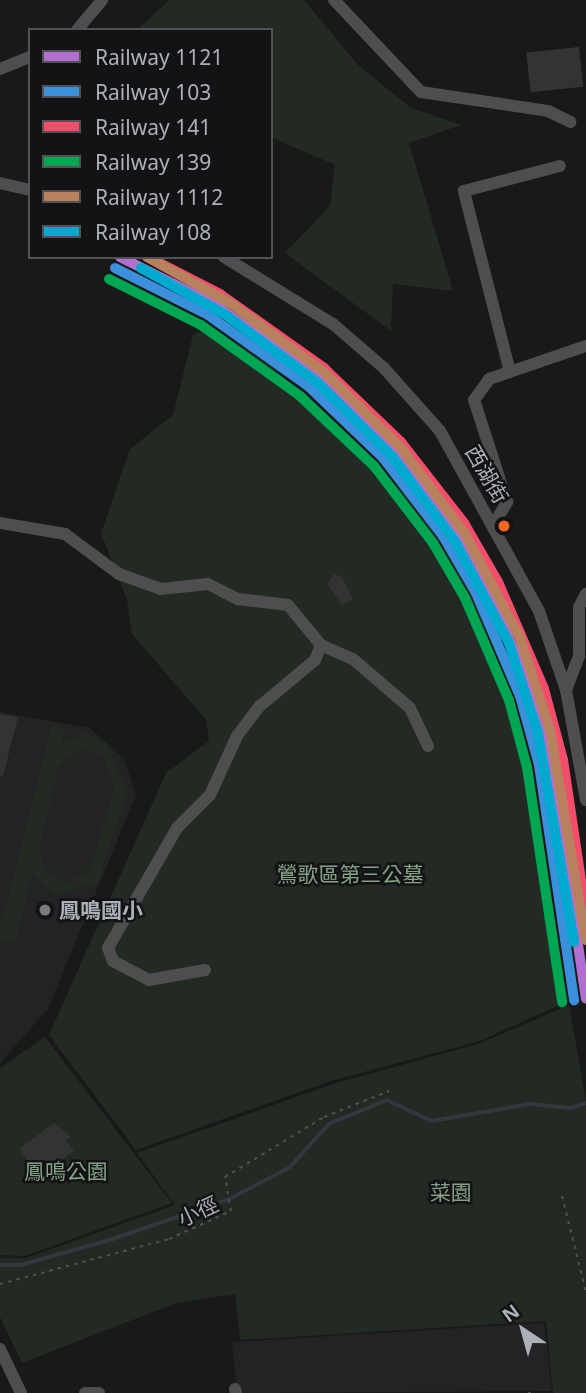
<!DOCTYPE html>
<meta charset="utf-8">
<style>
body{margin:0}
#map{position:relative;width:586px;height:1393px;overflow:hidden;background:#191919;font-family:"Noto Sans","Noto Sans TC",sans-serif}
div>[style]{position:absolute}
.built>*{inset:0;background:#232325}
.green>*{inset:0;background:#232923}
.stream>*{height:3.5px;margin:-1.75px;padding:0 1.75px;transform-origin:1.75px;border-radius:1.75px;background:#31383e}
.building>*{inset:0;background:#333334;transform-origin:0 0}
.path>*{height:2px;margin-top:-1px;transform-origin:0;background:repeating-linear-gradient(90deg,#4f5052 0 3.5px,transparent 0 8.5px)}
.minor>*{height:12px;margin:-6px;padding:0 6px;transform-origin:6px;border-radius:6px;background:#4e4e51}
.rail-1>*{height:10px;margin:-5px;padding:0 5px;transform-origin:5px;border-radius:5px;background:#b36fd0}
.rail-2>*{height:10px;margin:-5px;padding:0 5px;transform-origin:5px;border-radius:5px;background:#3a90db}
.rail-3>*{height:10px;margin:-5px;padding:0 5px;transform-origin:5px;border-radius:5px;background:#f44d6c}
.rail-4>*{height:10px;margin:-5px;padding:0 5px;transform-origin:5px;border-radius:5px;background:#00a651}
.rail-5>*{height:10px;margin:-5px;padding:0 5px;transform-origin:5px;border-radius:5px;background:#b6815c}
.rail-6>*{height:10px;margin:-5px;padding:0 5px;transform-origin:5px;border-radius:5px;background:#00a9ce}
.dots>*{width:19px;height:19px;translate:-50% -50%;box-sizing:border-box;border:4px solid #131315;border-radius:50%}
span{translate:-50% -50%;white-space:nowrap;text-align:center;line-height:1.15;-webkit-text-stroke:5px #131315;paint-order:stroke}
.street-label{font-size:21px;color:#acb0b8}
.park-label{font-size:21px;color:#85a186}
.poi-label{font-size:21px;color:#acb0b8;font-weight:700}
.left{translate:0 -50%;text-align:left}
.legend{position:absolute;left:28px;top:28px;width:245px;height:231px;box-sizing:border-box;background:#131315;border:2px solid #505256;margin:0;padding:9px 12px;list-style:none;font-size:21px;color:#acb0b8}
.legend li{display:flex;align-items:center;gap:14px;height:35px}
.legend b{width:35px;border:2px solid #505256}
.north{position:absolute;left:488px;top:1295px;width:70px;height:70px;-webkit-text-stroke:5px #131315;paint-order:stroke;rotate:324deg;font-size:19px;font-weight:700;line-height:28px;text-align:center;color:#acb0b8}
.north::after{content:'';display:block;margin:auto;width:24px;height:32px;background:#acb0b8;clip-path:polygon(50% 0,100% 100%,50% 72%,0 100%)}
</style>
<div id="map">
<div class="built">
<div style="clip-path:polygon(0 712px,90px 728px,124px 759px,136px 795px,48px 1009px,0 1063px)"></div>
<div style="clip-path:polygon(544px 1323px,552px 1391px,237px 1393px,232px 1342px)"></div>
</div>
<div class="green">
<div style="clip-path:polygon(169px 0,304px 0,358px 65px,411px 108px,461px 125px,409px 143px,453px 291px,393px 284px,391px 331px,285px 253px,330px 206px,335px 165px,271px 137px,271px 30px,137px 30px)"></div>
<div style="clip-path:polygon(211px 326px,275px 369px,432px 520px,476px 604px,513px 706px,568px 1001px,480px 1041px,334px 1080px,136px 1150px,49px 1035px,166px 773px,209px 741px,206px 720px,132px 634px,127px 600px,101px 533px,130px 449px,173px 415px,193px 335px)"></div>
<div style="clip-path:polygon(evenodd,52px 725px,64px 728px,62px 744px,85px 733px,106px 743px,128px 792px,97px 883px,56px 895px,32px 874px,15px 944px,0 940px,0 927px,52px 725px,80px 750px,103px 755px,115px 789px,89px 870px,68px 883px,46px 872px,39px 847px,59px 765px,80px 750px)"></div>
<div style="clip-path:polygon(569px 1005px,586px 1101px,586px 1393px,553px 1393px,546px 1321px,240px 1340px,235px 1294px,176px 1303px,22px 1363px,0 1317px,0 1258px,26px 1258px,175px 1205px,137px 1153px,336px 1083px,481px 1043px)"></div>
<div style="clip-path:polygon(45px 1037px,172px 1203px,25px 1256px,0 1255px,0 1068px)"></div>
</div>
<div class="stream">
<div style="left:0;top:1265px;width:21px"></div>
<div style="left:21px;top:1265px;width:96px;rotate:-15.8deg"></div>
<div style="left:113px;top:1239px;width:123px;rotate:-19deg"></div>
<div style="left:229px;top:1199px;width:68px;rotate:-27.3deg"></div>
<div style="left:289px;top:1168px;width:59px;rotate:-47.7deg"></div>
<div style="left:329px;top:1124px;width:63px;rotate:-22.5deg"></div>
<div style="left:387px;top:1100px;width:50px;rotate:25deg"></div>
<div style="left:432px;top:1121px;width:98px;rotate:-9.9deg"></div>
<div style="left:529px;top:1104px;width:42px;rotate:5.4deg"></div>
<div style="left:571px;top:1108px;width:16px;rotate:-18deg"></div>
</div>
<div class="building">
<div style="left:579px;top:47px;width:40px;height:53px;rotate:84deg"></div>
<div style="clip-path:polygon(334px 574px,342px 577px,353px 599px,342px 605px,327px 584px)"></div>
<div style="clip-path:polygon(0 714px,18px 717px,3px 776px,0 775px)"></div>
<div style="clip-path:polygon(54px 1123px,71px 1137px,66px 1140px,74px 1151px,39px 1177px,19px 1149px)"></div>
</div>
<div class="path">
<div style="left:562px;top:1196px;width:99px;rotate:76deg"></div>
<div style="left:0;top:1284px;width:175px;rotate:-14.9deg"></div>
<div style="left:169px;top:1239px;width:68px;rotate:-24.3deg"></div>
<div style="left:231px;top:1211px;width:35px;rotate:-100deg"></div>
<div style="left:225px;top:1177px;width:116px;rotate:-31.2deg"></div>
<div style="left:324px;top:1117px;width:70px;rotate:-21.8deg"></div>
<div style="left:528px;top:1393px;width:3px"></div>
</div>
<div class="minor">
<div style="left:334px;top:0;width:127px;rotate:46.6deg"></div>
<div style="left:421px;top:92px;width:128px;rotate:8.5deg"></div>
<div style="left:548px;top:111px;width:25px;rotate:26deg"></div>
<div style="left:77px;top:30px;width:39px;rotate:-50deg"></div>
<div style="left:0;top:69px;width:32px;rotate:-22deg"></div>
<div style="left:0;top:183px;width:31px;rotate:13deg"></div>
<div style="left:224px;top:257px;width:128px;rotate:31.6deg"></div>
<div style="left:333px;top:324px;width:67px;rotate:40.8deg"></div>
<div style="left:384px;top:368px;width:84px;rotate:48.4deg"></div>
<div style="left:440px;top:431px;width:205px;rotate:61.2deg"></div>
<div style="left:539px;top:611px;width:83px;rotate:71.1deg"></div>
<div style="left:566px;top:690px;width:112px;rotate:79.7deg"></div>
<div style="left:510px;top:372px;width:187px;rotate:-104.3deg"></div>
<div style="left:464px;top:191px;width:99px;rotate:-14.6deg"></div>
<div style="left:0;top:523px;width:66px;rotate:9.6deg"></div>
<div style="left:65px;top:534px;width:67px;rotate:36.5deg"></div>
<div style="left:119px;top:574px;width:45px;rotate:19.7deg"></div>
<div style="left:161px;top:589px;width:47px;rotate:-6.1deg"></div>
<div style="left:208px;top:584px;width:34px;rotate:27deg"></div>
<div style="left:238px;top:599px;width:50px;rotate:6.8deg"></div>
<div style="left:288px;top:605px;width:52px;rotate:50.5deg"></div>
<div style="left:321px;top:645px;width:35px;rotate:24deg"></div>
<div style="left:353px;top:659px;width:75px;rotate:40.7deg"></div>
<div style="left:410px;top:708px;width:42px;rotate:64.7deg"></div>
<div style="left:494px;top:524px;width:26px;rotate:-59deg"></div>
<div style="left:507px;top:502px;width:107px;rotate:-107.9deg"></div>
<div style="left:474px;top:400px;width:26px;rotate:-54deg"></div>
<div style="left:489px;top:379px;width:102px;rotate:-18.8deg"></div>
<div style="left:566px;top:690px;width:36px;rotate:-69deg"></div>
<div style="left:579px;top:656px;width:49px;rotate:-90deg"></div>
<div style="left:579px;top:607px;width:15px;rotate:-62deg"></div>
<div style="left:205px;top:970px;width:57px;rotate:169.9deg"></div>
<div style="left:149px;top:980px;width:41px;rotate:-152.2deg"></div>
<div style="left:113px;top:961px;width:14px;rotate:-111deg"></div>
<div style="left:108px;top:948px;width:138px;rotate:-60.1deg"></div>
<div style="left:177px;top:828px;width:47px;rotate:-45deg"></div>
<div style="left:210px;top:795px;width:65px;rotate:-65.4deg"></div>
<div style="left:237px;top:736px;width:38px;rotate:-53deg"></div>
<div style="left:260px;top:706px;width:72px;rotate:-39.9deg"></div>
<div style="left:315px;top:660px;width:16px;rotate:-68deg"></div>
<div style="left:0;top:1349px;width:49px;rotate:64.5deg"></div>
<div style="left:235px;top:1389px;width:4px;rotate:76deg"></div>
<div style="left:85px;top:1393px;width:14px"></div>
</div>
<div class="rail-1">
<div style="left:120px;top:257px;width:105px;rotate:26.6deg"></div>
<div style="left:214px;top:304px;width:125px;rotate:35.6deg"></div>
<div style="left:316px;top:377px;width:105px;rotate:43.8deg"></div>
<div style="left:392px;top:450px;width:100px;rotate:52.3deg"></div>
<div style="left:453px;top:529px;width:67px;rotate:59.6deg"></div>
<div style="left:487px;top:587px;width:114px;rotate:66.8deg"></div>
<div style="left:532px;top:692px;width:73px;rotate:74.8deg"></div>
<div style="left:551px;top:762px;width:239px;rotate:81.6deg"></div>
</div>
<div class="rail-2">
<div style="left:115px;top:268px;width:104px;rotate:26.8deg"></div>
<div style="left:208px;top:315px;width:123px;rotate:35.4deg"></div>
<div style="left:308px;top:386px;width:104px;rotate:43.8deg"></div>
<div style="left:383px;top:458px;width:98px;rotate:52.4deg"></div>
<div style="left:443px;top:536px;width:66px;rotate:59.9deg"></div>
<div style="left:476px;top:593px;width:112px;rotate:66.9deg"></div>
<div style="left:520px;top:696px;width:72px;rotate:74.6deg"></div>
<div style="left:539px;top:765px;width:238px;rotate:81.5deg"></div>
</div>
<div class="rail-3">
<div style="left:148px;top:257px;width:81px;rotate:27.2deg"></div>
<div style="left:220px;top:294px;width:128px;rotate:35.4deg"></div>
<div style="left:324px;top:368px;width:107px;rotate:43.9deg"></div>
<div style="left:401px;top:442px;width:103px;rotate:52.1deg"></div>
<div style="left:464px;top:523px;width:68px;rotate:60deg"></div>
<div style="left:498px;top:582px;width:116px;rotate:66.7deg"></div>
<div style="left:544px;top:689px;width:73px;rotate:75deg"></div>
<div style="left:563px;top:760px;width:156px;rotate:81.5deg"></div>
</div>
<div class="rail-4">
<div style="left:109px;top:279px;width:103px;rotate:26.6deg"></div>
<div style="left:201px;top:325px;width:122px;rotate:35.6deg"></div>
<div style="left:300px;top:396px;width:102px;rotate:43.4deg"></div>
<div style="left:374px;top:466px;width:97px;rotate:52.5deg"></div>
<div style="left:433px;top:543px;width:64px;rotate:59.8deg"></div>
<div style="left:465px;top:598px;width:111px;rotate:66.7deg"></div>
<div style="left:509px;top:700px;width:69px;rotate:75deg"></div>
<div style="left:527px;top:767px;width:238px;rotate:81.5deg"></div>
</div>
<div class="rail-5">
<div style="left:147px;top:257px;width:95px;rotate:29deg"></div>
<div style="left:230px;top:303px;width:118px;rotate:36.4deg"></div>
<div style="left:325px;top:373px;width:107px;rotate:44.6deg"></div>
<div style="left:401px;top:448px;width:107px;rotate:53.3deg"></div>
<div style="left:465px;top:534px;width:118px;rotate:62.1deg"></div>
<div style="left:520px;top:638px;width:97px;rotate:71.9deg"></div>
<div style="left:550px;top:730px;width:213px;rotate:80.3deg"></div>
</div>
<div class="rail-6">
<div style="left:141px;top:268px;width:94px;rotate:28.8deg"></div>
<div style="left:223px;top:313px;width:117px;rotate:36.3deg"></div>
<div style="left:317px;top:382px;width:105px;rotate:44.6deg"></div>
<div style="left:392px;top:456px;width:106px;rotate:53.5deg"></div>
<div style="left:455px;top:541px;width:115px;rotate:62.1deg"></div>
<div style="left:509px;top:643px;width:95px;rotate:72.1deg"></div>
<div style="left:538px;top:733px;width:212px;rotate:80.2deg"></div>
</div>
<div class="dots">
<div style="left:504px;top:526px;background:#f26522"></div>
<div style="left:45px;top:910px;background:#797b80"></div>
</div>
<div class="street-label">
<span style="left:487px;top:474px;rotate:60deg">西湖街</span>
<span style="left:198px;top:1211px;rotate:-25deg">小徑</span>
</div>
<div class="park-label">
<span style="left:350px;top:874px">鶯歌區第三公墓</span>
<span style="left:66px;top:1171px">鳳鳴公園</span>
<span style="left:451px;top:1192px">菜園</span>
</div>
<div class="poi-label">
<span class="left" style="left:59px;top:910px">鳳鳴國小</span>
</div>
<ul class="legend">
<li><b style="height:9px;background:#b36fd0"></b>Railway 1121</li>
<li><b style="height:9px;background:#3a90db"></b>Railway 103</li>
<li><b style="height:9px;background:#f44d6c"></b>Railway 141</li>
<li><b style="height:9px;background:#00a651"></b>Railway 139</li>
<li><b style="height:9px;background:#b6815c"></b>Railway 1112</li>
<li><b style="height:9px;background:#00a9ce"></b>Railway 108</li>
</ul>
<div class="north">N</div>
</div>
